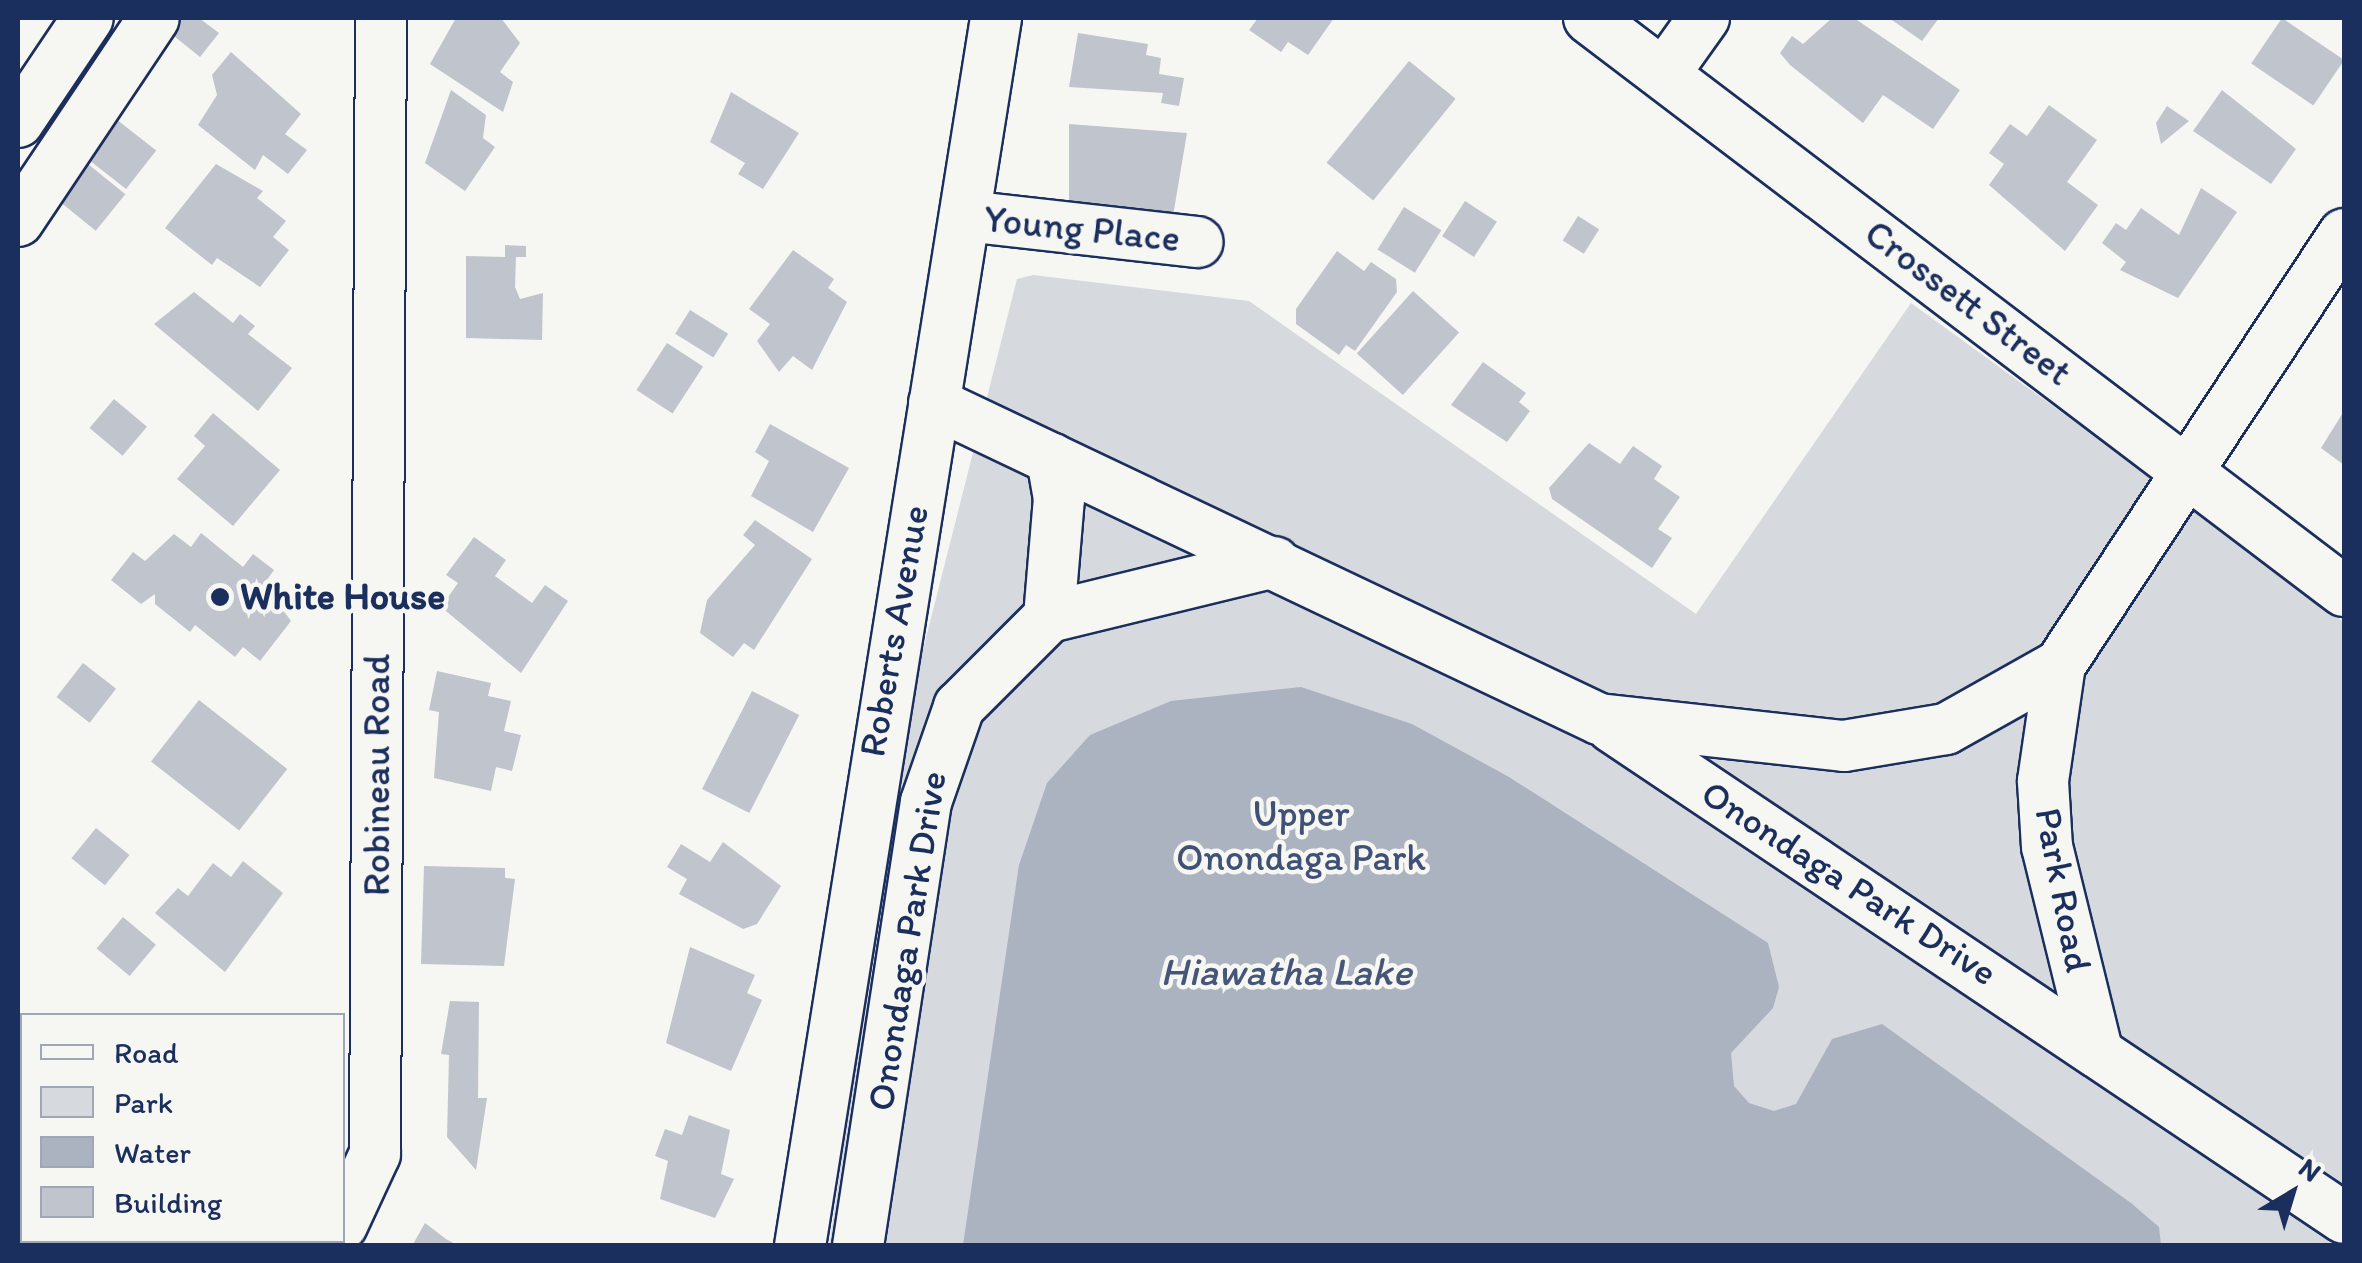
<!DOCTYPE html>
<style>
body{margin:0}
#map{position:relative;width:2362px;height:1263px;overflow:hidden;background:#f6f6f2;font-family:Itim,sans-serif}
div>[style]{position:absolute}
.green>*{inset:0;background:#d6d9dd}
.water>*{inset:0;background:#abb2c0}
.building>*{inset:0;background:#c0c4cd;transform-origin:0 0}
.roads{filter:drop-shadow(2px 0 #1b2f5e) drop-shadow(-2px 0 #1b2f5e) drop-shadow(0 2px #1b2f5e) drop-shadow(0 -2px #1b2f5e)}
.minor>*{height:50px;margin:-25px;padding:0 25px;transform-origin:25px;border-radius:25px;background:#f6f6f2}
.dots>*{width:28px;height:28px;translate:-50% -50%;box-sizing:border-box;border:5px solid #f6f6f2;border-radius:50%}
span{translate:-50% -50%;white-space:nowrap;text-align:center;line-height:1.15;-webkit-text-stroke:9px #f6f6f2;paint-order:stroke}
.street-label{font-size:38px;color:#1b2f5e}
.poi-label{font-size:38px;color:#1b2f5e;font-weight:700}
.left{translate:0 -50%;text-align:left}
.park-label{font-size:38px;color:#405177}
.water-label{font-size:40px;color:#46567b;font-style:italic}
.frame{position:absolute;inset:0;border:20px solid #1b2f5e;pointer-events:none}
.legend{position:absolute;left:20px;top:1013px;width:325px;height:230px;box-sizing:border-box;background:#f6f6f2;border:2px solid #9ea6b7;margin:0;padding:12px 18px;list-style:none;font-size:30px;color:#1b2f5e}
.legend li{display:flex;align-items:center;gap:20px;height:50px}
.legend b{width:50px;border:2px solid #9ea6b7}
.north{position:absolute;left:2242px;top:1143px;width:100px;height:100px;-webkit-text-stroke:8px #f6f6f2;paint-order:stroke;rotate:38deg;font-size:28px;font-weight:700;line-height:40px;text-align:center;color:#1b2f5e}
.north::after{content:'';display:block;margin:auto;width:35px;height:45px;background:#1b2f5e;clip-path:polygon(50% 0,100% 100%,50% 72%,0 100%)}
</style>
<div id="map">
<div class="green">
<div style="clip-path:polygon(1033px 275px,1249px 301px,1696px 614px,1911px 303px,2320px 600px,2344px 623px,2344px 1245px,829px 1246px,909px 705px,1017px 279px)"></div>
</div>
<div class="water">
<div style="clip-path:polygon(1301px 687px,1412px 724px,1509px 777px,1768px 943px,1779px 987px,1773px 1008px,1731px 1053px,1734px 1086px,1749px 1103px,1774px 1111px,1796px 1104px,1832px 1039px,1882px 1024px,2131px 1203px,2159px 1227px,2161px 1245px,963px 1245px,1019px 865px,1047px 783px,1090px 735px,1171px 701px)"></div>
</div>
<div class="building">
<div style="clip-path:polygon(180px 18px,199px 18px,219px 33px,200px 57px,169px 32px)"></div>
<div style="clip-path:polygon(456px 18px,501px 18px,520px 43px,500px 72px,513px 82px,503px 112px,430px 64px)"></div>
<div style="clip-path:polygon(1258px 18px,1334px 18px,1308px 55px,1288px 42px,1281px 52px,1249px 30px)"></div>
<div style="clip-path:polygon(1832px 18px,1854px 18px,1960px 90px,1933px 129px,1883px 95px,1863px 123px,1790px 65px,1780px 53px,1792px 36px,1803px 44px)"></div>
<div style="clip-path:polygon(1889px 18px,1939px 18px,1922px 41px)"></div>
<div style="left:2282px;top:18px;width:75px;height:55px;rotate:34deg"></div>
<div style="clip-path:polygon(1078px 33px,1148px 44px,1146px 55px,1161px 58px,1159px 74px,1184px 78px,1179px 106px,1161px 103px,1163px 93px,1069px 87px)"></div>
<div style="clip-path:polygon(231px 52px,301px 114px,285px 134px,307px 150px,288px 174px,263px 155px,255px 170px,198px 125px,217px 95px,212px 75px)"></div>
<div style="left:1409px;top:61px;width:60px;height:131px;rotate:39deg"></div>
<div style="clip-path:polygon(451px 90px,486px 115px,483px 138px,495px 147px,465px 191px,425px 163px)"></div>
<div style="clip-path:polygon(2222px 90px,2296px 149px,2271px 184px,2193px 131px)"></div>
<div style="clip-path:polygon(731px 92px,799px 133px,763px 189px,738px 174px,745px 163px,710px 142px)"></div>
<div style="clip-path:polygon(2049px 105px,2097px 140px,2067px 182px,2098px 205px,2065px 251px,1989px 185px,2004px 164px,1989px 153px,2010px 124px,2027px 136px)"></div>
<div style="clip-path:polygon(2167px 106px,2189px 121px,2161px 144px,2156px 123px)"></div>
<div style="left:116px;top:119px;width:51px;height:49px;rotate:38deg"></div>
<div style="clip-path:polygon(1069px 124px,1187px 133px,1173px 216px,1069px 205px)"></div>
<div style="left:88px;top:164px;width:48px;height:47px;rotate:39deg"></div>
<div style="clip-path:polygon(216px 164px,263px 191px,257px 198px,286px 221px,273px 237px,289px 250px,260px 287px,217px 258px,212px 265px,165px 228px)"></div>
<div style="clip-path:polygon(2201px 188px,2237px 212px,2178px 298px,2120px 270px,2126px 262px,2102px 243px,2116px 223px,2126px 230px,2141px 208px,2179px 235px)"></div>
<div style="left:1465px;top:201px;width:38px;height:42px;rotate:33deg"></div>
<div style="left:1404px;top:207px;width:44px;height:50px;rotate:32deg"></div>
<div style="left:1578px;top:216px;width:25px;height:29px;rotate:32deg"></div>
<div style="clip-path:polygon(505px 245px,526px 246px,526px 257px,516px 257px,515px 287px,520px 299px,543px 293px,542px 340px,466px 338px,466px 256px,505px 257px)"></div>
<div style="clip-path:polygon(793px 250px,834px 279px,828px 288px,847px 302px,812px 370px,793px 356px,779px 372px,757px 341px,770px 324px,749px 309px)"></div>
<div style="clip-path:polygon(1337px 251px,1364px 271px,1371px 262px,1396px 279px,1397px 292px,1355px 351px,1346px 345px,1339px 355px,1296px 324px,1296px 309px)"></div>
<div style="left:1413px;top:291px;width:62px;height:84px;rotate:42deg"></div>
<div style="clip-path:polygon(194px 292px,233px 323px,240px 314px,255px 326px,248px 334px,292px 368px,258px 411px,154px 324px)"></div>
<div style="left:690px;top:310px;width:45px;height:28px;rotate:32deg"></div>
<div style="left:667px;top:343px;width:43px;height:56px;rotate:33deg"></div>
<div style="clip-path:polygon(1483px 362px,1526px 393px,1519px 402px,1530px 411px,1507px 442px,1451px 405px)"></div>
<div style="left:114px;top:399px;width:43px;height:38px;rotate:40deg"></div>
<div style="clip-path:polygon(2344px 411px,2344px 465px,2321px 448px)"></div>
<div style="clip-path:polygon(213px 413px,280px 470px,233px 526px,177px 479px,205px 446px,194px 436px)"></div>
<div style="clip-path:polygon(770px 424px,849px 468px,813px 532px,751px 496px,769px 461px,755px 452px)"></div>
<div style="clip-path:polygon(1589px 443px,1620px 464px,1633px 446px,1662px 466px,1654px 479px,1680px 497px,1658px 529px,1672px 538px,1652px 568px,1552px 499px,1549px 488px)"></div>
<div style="clip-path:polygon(755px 520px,812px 559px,754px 650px,744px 643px,733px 657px,700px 633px,707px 600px,755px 545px,743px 535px)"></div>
<div style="clip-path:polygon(201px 533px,243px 567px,253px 554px,274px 570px,264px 584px,291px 621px,260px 661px,243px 647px,235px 657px,195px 625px,190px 632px,155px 604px,155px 594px,141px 604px,111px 580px,133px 552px,145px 561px,174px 534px,191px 547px)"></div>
<div style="clip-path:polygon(474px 537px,506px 560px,495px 576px,532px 603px,545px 585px,568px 601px,521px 673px,441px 607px,458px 583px,446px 575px)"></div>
<div style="left:83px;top:663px;width:42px;height:43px;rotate:38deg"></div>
<div style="clip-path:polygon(437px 671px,491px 683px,488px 696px,511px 701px,504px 731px,521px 735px,512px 771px,496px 767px,491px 791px,434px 778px,439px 712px,429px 710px)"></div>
<div style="left:752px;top:691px;width:53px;height:110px;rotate:27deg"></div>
<div style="left:199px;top:700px;width:112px;height:78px;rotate:38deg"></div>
<div style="left:96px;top:828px;width:43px;height:39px;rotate:39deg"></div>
<div style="clip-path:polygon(723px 842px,781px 886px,757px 924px,743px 929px,679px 894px,687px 879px,667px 867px,681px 844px,710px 862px)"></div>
<div style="clip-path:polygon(243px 861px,283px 893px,225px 972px,155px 913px,178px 888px,188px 896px,213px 863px,231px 877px)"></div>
<div style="clip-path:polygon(424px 866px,505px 868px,505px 878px,515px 879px,504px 966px,421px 964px)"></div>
<div style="left:123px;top:917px;width:43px;height:41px;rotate:40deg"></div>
<div style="clip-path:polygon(690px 947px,755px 975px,747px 993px,762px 1000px,731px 1071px,666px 1043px)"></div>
<div style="clip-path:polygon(450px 1001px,479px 1002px,478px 1098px,487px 1098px,476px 1170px,447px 1137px,449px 1055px,441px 1054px)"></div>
<div style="clip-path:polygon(689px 1115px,730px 1130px,721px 1174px,734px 1179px,715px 1218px,660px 1199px,668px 1161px,655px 1156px,665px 1129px,682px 1135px)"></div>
<div style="clip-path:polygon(425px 1223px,446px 1239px,459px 1246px,412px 1246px)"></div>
</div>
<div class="roads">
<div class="minor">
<div style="left:1589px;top:18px;width:948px;rotate:37.2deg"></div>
<div style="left:1664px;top:74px;width:69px;rotate:-54.5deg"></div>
<div style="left:18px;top:122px;width:125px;rotate:-56.1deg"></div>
<div style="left:965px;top:216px;width:234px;rotate:6.4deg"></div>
<div style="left:18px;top:221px;width:244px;rotate:-56.2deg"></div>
<div style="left:934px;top:403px;width:736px;rotate:25.42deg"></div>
<div style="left:1599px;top:719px;width:246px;rotate:6.3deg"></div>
<div style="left:1844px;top:746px;width:103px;rotate:-9.5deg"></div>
<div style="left:1946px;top:729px;width:131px;rotate:-29.3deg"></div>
<div style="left:1049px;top:617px;width:118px;rotate:-85.2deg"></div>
<div style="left:1059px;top:499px;width:41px;rotate:-99.9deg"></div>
<div style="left:1612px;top:727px;width:881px;rotate:33.85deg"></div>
<div style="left:2097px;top:1050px;width:209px;rotate:-103.8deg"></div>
<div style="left:2047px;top:847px;width:66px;rotate:-93.5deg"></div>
<div style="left:2043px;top:781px;width:117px;rotate:-81.7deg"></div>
<div style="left:2060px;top:665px;width:516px;rotate:-56.62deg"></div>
<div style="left:342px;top:1225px;width:78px;rotate:-65.1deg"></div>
<div style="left:375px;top:1154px;width:1136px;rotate:-89.7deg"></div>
<div style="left:800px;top:1246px;width:1244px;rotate:-80.93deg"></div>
<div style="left:858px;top:1246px;width:449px;rotate:-81.3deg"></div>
<div style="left:926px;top:802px;width:101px;rotate:-70.8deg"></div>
<div style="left:959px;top:707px;width:127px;rotate:-45deg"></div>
<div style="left:1049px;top:617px;width:232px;rotate:-13.7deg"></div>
</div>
</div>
<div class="dots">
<div style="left:220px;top:597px;background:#1b2f5e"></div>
</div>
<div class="street-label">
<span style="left:1082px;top:229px;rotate:6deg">Young Place</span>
<span style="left:1968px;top:303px;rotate:37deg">Crossett Street</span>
<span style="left:894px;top:631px;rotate:-80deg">Roberts Avenue</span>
<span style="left:377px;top:775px;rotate:-90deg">Robineau Road</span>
<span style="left:1849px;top:883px;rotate:33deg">Onondaga Park Drive</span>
<span style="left:2063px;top:890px;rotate:79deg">Park Road</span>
<span style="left:907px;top:941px;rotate:-81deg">Onondaga Park Drive</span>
</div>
<div class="poi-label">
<span class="left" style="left:240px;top:597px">White House</span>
</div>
<div class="park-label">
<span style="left:1301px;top:836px">Upper<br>Onondaga Park</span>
</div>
<div class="water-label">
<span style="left:1286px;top:971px">Hiawatha Lake</span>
</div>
<div class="frame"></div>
<ul class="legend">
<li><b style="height:12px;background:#f6f6f2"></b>Road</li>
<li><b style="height:28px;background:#d6d9dd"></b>Park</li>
<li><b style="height:28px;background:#abb2c0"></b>Water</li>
<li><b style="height:28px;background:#c0c4cd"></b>Building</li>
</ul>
<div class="north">N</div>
</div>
